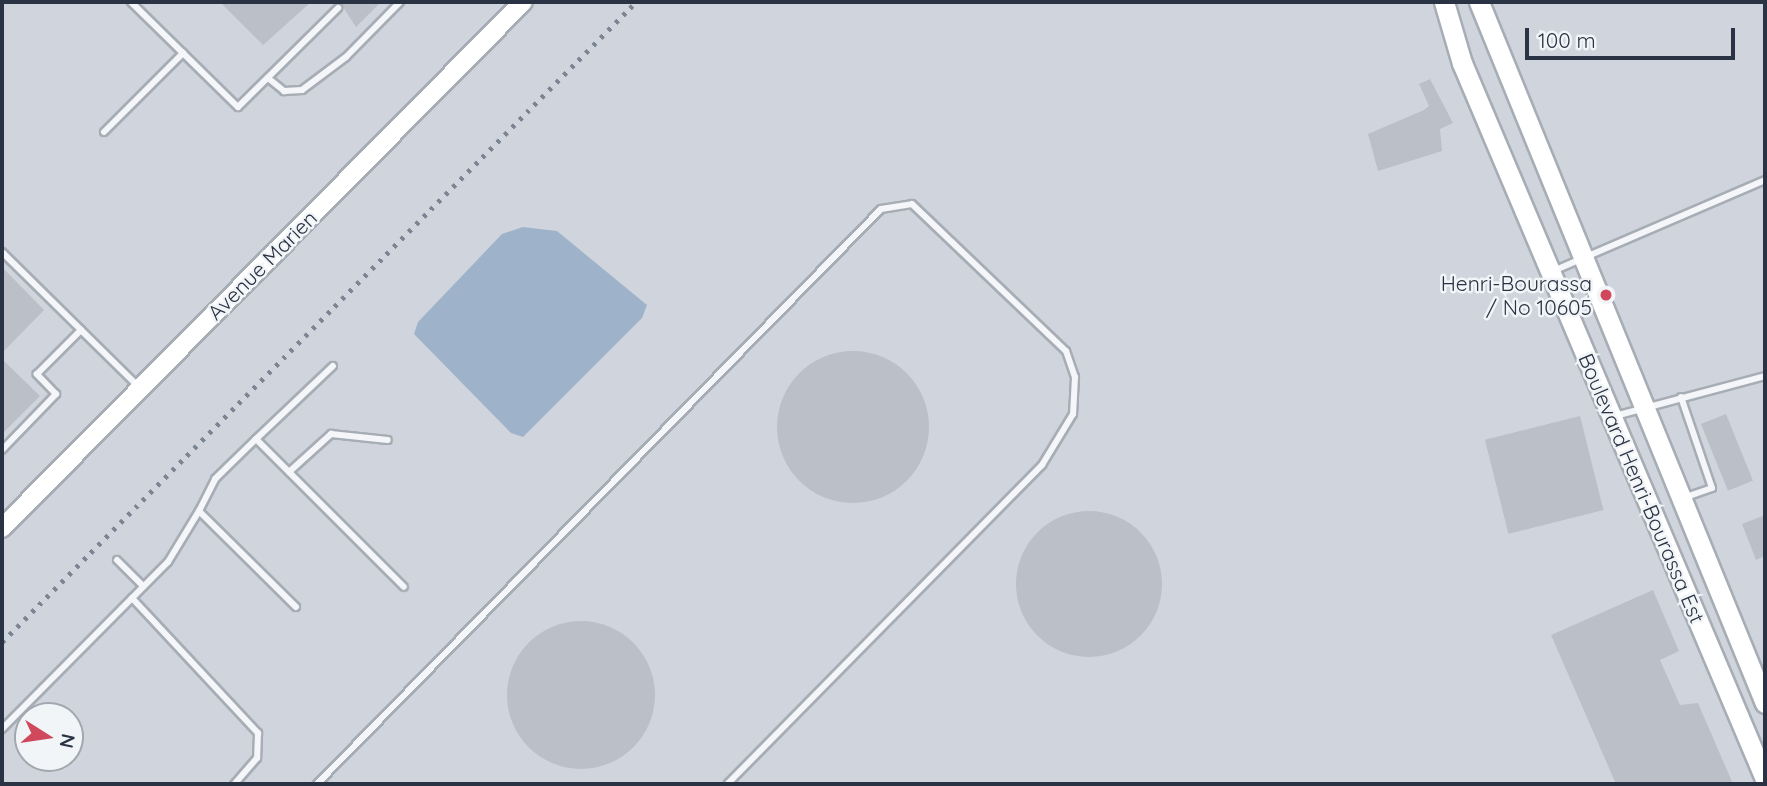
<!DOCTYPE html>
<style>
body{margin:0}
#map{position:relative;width:1767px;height:786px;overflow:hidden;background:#e2e6eb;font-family:Quicksand,sans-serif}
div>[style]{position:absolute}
.built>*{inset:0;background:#d0d5dd}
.water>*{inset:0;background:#9eb3ca}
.building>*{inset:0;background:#babfc8;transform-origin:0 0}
.round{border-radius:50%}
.roads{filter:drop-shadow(2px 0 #a7adb5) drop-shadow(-2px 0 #a7adb5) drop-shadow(0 2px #a7adb5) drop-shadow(0 -2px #a7adb5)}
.lane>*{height:6px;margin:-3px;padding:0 3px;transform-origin:3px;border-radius:3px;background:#f5f6f9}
.secondary>*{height:18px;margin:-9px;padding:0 9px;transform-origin:9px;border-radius:9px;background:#fff}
.primary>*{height:19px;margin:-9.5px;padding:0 9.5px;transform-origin:9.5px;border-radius:9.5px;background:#fff}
.rail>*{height:4.5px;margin-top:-2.25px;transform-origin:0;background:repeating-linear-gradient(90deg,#7c8594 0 3.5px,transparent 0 10.5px)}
.dots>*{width:19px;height:19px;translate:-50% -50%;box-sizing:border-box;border:4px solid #f2f5f8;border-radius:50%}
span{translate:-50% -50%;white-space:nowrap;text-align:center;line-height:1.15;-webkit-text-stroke:5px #f2f5f8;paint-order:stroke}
.street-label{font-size:21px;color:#2a3343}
.poi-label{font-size:21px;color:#2a3343}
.right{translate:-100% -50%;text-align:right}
.frame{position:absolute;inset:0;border:4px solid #2a3343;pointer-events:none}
.north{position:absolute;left:14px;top:702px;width:70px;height:70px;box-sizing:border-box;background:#f2f5f8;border:2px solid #a2a7b0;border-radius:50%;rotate:102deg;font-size:19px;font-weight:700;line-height:28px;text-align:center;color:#2a3343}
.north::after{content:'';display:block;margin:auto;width:24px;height:32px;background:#cf485b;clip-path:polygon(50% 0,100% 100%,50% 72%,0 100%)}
.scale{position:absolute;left:1525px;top:28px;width:210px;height:32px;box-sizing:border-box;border:4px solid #2a3343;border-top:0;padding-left:9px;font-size:21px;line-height:24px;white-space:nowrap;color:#2a3343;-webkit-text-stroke:5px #f2f5f8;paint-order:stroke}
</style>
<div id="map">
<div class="built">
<div style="clip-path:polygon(evenodd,2px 2px,1765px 2px,1765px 784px,2px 784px,2px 2px,28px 716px,70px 716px,70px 758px,28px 758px,28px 716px)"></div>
</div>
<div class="water">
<div style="clip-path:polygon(523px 227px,557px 231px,647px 305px,642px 318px,523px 437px,511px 433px,414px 334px,418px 322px,502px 234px)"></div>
</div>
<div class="building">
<div style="clip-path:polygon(220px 2px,311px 2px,263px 45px)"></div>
<div style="clip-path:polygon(331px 2px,381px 2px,356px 27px,341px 4px)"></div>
<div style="clip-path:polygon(1430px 79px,1453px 123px,1440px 129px,1442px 151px,1378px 171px,1368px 134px,1424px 110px,1429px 106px,1419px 84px)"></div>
<div style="clip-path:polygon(2px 267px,44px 310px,2px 353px)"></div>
<div class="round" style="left:777px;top:351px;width:152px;height:152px"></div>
<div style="clip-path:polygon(2px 359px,40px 396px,2px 434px)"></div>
<div style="left:1726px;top:414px;width:72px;height:27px;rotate:68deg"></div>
<div style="left:1580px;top:416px;width:97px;height:98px;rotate:76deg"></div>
<div class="round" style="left:1016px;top:511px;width:146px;height:146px"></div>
<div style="clip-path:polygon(1765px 515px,1765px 556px,1756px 560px,1742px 524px)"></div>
<div style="clip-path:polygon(1653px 590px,1679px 651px,1660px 660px,1680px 705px,1698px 703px,1733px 784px,1616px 784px,1551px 635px)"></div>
<div class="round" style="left:507px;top:621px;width:148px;height:148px"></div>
</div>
<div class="roads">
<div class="lane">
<div style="left:131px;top:2px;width:150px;rotate:44.5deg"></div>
<div style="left:238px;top:107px;width:141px;rotate:-44.7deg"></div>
<div style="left:268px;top:78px;width:21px;rotate:39deg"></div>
<div style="left:284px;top:91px;width:18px;rotate:-3deg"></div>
<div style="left:302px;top:90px;width:55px;rotate:-36.9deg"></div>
<div style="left:346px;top:57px;width:77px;rotate:-45.5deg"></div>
<div style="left:104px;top:132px;width:112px;rotate:-45deg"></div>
<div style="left:2px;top:252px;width:111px;rotate:44.6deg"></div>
<div style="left:1553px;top:271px;width:231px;rotate:-23.2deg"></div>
<div style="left:1681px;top:397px;width:96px;rotate:71.2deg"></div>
<div style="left:1712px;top:488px;width:31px;rotate:161deg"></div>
<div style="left:1615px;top:416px;width:155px;rotate:-14.9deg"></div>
<div style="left:256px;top:439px;width:106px;rotate:-43.5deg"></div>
<div style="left:2px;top:450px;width:78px;rotate:-46deg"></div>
<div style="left:56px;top:394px;width:28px;rotate:-134deg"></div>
<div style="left:37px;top:374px;width:62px;rotate:-45deg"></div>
<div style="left:81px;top:330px;width:81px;rotate:44.5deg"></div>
<div style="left:289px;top:472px;width:57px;rotate:-42.1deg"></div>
<div style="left:331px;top:434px;width:57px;rotate:6deg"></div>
<div style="left:117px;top:560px;width:37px;rotate:45deg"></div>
<div style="left:132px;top:598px;width:185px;rotate:47deg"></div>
<div style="left:258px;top:733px;width:25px;rotate:92deg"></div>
<div style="left:257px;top:758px;width:35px;rotate:131deg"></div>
<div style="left:296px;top:607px;width:136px;rotate:-135.3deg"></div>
<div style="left:199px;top:511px;width:36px;rotate:-63deg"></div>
<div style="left:215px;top:479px;width:57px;rotate:-44.3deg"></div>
<div style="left:256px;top:439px;width:209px;rotate:45deg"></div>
<div style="left:2px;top:729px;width:235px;rotate:-45.2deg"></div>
<div style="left:168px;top:562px;width:60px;rotate:-58.7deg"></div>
<div style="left:317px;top:784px;width:805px;rotate:-45.55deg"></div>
<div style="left:881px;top:209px;width:31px;rotate:-9deg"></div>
<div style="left:912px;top:204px;width:213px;rotate:43.7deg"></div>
<div style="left:1066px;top:351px;width:28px;rotate:71deg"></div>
<div style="left:1075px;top:377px;width:37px;rotate:93deg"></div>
<div style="left:1073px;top:414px;width:60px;rotate:121.3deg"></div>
<div style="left:1042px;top:465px;width:448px;rotate:134.6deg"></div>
</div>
<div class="secondary">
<div style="left:2px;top:528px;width:740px;rotate:-45.27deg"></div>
</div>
<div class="primary">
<div style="left:1444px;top:2px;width:64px;rotate:73.6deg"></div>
<div style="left:1462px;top:63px;width:777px;rotate:67.06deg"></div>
<div style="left:1479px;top:2px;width:757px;rotate:67.81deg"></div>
</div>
</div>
<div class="rail">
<div style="left:2px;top:642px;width:901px;rotate:-45.27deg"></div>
</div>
<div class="dots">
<div style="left:1606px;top:295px;background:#cf485b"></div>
</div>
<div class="street-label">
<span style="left:262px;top:265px;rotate:-45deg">Avenue Marien</span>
<span style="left:1642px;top:488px;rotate:67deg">Boulevard Henri-Bourassa Est</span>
</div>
<div class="poi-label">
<span class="right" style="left:1592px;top:295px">Henri-Bourassa<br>/ No 10605</span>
</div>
<div class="frame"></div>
<div class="north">N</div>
<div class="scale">100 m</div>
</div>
